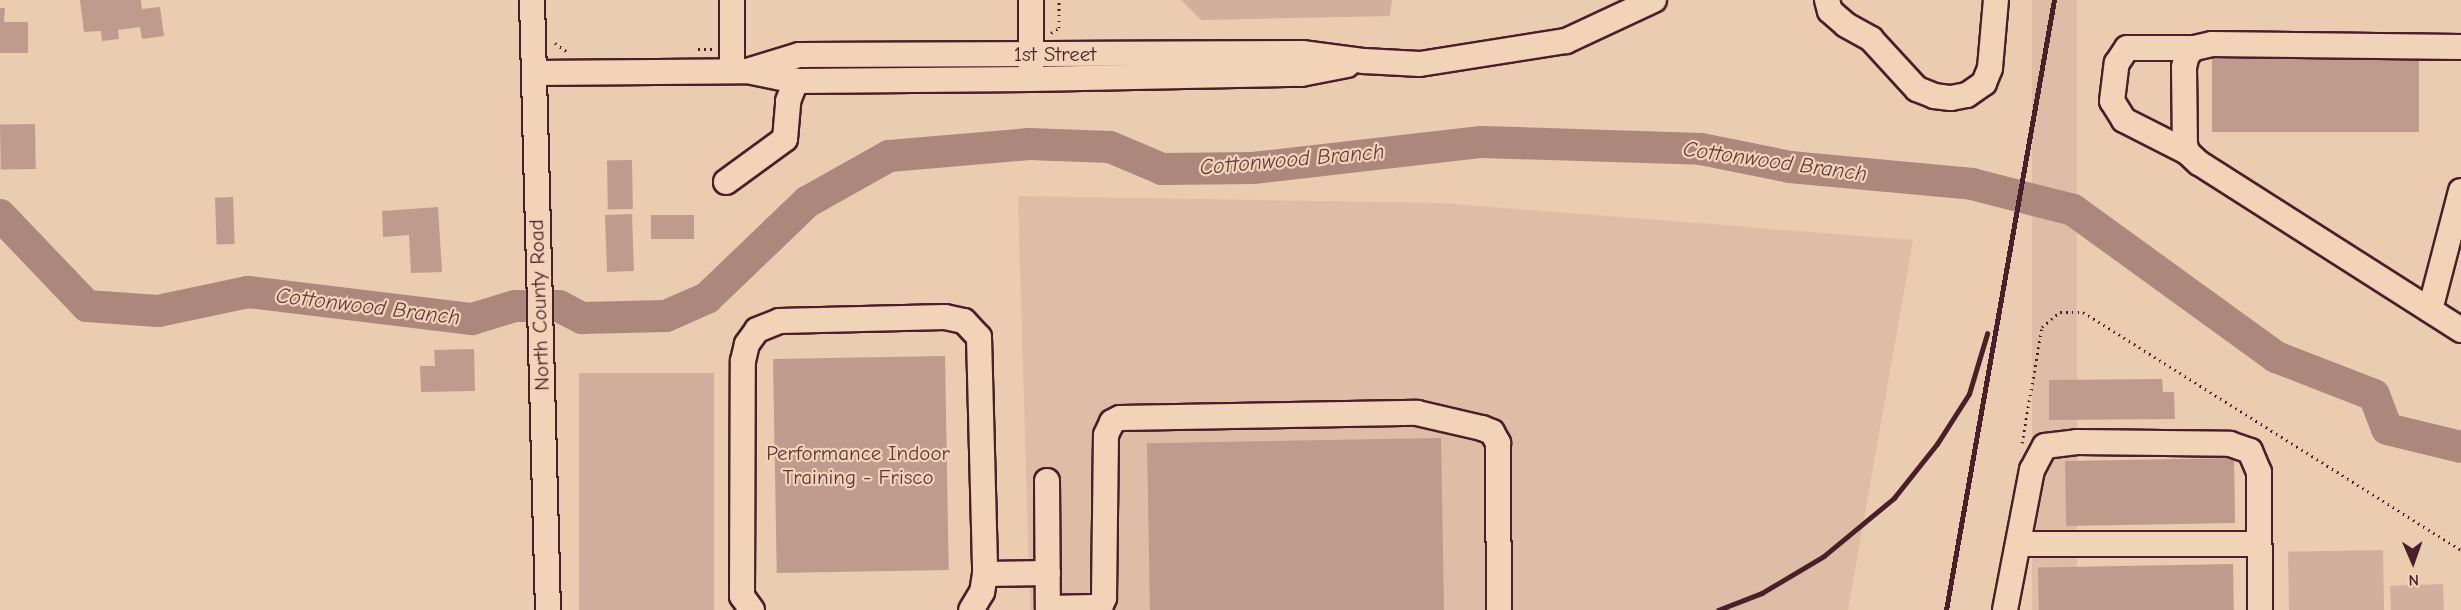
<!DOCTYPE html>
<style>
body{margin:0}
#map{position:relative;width:2461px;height:610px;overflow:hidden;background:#eaccb1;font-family:"Comic Neue",sans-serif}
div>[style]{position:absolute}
.built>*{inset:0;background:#ddbda6;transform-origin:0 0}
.green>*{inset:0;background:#d0af9c;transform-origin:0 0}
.river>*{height:32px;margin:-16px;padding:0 16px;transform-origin:16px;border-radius:16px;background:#ab877c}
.building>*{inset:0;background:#be9b8c;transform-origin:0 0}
.path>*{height:3px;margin-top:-1.5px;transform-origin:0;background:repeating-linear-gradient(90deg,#4a1f2b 0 1.5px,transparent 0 6px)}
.roads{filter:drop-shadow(2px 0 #4a1f2b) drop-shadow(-2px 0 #4a1f2b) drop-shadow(0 2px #4a1f2b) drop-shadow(0 -2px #4a1f2b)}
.minor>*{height:24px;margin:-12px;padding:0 12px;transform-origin:12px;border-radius:12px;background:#f1d3b7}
.rail>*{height:4.5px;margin:-2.25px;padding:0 2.25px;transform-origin:2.25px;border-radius:2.25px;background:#4a1f2b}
span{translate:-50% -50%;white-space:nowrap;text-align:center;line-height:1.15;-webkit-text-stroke:4.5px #f1d3b7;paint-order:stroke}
.street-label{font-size:21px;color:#4a1f2b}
.park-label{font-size:21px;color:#5e353c}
.water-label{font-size:22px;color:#62393f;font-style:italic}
.north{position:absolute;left:2383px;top:532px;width:60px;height:60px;-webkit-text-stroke:4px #f1d3b7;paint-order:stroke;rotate:178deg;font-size:16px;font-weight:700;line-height:24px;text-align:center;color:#4a1f2b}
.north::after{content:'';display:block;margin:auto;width:21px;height:27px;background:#4a1f2b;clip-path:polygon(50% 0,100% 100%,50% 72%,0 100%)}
</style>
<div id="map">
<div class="built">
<div style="left:2032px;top:0;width:45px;height:620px"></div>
<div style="clip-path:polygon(1018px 196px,1441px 203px,1913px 240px,1848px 610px,1030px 610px)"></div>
</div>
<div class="green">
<div style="clip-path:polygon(1181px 0,1392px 0,1390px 16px,1201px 20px)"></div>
<div style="left:714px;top:373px;width:237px;height:135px;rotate:90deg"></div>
<div style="left:2383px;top:550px;width:60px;height:95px;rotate:89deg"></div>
<div style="left:2443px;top:584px;width:26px;height:53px;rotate:88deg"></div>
</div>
<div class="river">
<div style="left:0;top:215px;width:126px;rotate:46.3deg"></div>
<div style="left:87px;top:306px;width:71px;rotate:4deg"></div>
<div style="left:158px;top:311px;width:92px;rotate:-11.9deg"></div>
<div style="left:248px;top:292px;width:226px;rotate:6.9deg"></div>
<div style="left:472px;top:319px;width:45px;rotate:-16.8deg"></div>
<div style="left:515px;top:306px;width:44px"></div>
<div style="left:559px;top:306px;width:26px;rotate:28deg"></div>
<div style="left:582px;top:318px;width:84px;rotate:-1.4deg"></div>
<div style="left:666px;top:316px;width:45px;rotate:-23.7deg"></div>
<div style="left:707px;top:298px;width:139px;rotate:-43.8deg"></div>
<div style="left:807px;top:202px;width:94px;rotate:-29.3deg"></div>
<div style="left:889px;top:156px;width:141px;rotate:-4.9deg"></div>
<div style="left:1029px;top:144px;width:81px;rotate:2.1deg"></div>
<div style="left:1110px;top:147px;width:56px;rotate:22.9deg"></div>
<div style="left:1162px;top:169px;width:91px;rotate:-0.6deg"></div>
<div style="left:1253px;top:168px;width:230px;rotate:-6.5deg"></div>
<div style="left:1482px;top:142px;width:219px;rotate:1.8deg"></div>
<div style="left:1701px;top:149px;width:91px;rotate:11.4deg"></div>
<div style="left:1790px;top:167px;width:183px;rotate:5.3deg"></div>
<div style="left:1972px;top:184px;width:104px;rotate:14.4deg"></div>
<div style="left:2073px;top:210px;width:251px;rotate:35.9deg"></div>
<div style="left:2276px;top:357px;width:105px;rotate:21.2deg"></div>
<div style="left:2374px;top:395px;width:36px;rotate:69deg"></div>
<div style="left:2387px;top:429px;width:76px;rotate:13.7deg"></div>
</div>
<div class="building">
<div style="clip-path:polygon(80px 0,141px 0,142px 9px,160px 7px,164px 36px,142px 39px,140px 27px,118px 30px,119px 39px,102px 41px,101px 31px,84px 32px)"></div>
<div style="clip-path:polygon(0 8px,5px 8px,4px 22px,28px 22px,28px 53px,0 53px)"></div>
<div style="left:2419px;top:57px;width:75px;height:207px;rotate:90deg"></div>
<div style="left:35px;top:124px;width:45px;height:35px;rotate:89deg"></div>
<div style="left:632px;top:160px;width:49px;height:25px;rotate:89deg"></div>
<div style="left:233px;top:197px;width:47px;height:18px;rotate:88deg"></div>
<div style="clip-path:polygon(438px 207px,442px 272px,411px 273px,409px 235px,383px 237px,382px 211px)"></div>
<div style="left:632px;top:214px;width:57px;height:27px;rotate:88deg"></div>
<div style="left:694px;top:215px;width:24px;height:43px;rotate:90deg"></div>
<div style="clip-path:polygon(474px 349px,475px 391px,421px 392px,420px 366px,435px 366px,434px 350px)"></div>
<div style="left:945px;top:356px;width:214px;height:172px;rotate:89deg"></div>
<div style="clip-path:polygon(2162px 379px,2163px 392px,2174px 392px,2175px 419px,2049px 420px,2049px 380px)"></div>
<div style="left:1441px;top:438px;width:172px;height:294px;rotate:89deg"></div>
<div style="left:2234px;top:458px;width:65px;height:169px;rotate:89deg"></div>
<div style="left:2233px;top:564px;width:46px;height:195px;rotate:89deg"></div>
</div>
<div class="path">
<div style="left:1051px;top:33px;width:9px;rotate:-32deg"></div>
<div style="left:1059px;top:28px;width:28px;rotate:-90deg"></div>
<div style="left:555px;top:43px;width:14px;rotate:36deg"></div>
<div style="left:698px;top:49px;width:15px"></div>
<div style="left:2022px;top:443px;width:118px;rotate:-80.2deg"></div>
<div style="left:2042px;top:327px;width:23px;rotate:-40deg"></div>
<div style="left:2060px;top:312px;width:23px"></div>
<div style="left:2083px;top:312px;width:447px;rotate:32.2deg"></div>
</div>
<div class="roads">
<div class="minor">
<div style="left:532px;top:0;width:610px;rotate:88.5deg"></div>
<div style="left:1827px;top:0;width:11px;rotate:75deg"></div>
<div style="left:1830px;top:11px;width:21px;rotate:41deg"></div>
<div style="left:1846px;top:25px;width:29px;rotate:29deg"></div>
<div style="left:1871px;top:39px;width:68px;rotate:47.4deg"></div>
<div style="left:1917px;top:89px;width:18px;rotate:22deg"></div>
<div style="left:1934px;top:96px;width:17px;rotate:7deg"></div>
<div style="left:1951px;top:98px;width:16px;rotate:-11deg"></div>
<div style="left:1967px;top:95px;width:21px;rotate:-35deg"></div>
<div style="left:1984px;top:83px;width:16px;rotate:-68deg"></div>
<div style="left:1990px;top:68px;width:68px;rotate:-85deg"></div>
<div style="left:2461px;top:47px;width:249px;rotate:-179.3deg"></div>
<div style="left:2212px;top:44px;width:18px;rotate:167deg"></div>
<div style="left:2194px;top:48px;width:10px;rotate:135deg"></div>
<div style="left:2187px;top:55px;width:12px;rotate:104deg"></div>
<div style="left:2184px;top:67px;width:77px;rotate:89.3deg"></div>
<div style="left:2185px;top:144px;width:8px;rotate:76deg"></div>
<div style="left:2187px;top:152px;width:16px;rotate:43deg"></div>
<div style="left:2199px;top:163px;width:311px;rotate:32.5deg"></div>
<div style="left:1031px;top:68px;width:68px;rotate:-90deg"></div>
<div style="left:732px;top:70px;width:70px;rotate:-90deg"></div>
<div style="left:747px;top:71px;width:54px;rotate:-17.1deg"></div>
<div style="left:799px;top:55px;width:503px;rotate:-0.23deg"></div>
<div style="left:1302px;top:53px;width:63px;rotate:7.4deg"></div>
<div style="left:1364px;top:61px;width:56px;rotate:3.1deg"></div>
<div style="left:1420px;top:64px;width:148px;rotate:-9deg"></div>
<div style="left:1566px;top:41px;width:97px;rotate:-25deg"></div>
<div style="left:534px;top:73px;width:213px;rotate:-0.5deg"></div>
<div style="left:747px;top:71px;width:50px;rotate:11.5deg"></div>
<div style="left:796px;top:81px;width:235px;rotate:-0.5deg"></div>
<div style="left:1031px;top:79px;width:270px;rotate:-1.1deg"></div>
<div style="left:1301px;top:74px;width:47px;rotate:-11.1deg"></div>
<div style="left:2187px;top:152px;width:71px;rotate:-153.1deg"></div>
<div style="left:2124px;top:120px;width:22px;rotate:-122deg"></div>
<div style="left:2112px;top:101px;width:38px;rotate:-83deg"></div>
<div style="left:2117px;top:63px;width:18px;rotate:-56deg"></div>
<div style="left:2127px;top:48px;width:67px"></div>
<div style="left:726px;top:182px;width:73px;rotate:-36.1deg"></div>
<div style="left:785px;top:139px;width:38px;rotate:-85deg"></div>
<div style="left:788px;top:101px;width:22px;rotate:-68deg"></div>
<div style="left:2430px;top:310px;width:123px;rotate:-75.4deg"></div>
<div style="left:1047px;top:481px;width:129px;rotate:89.6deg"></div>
<div style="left:2018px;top:544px;width:241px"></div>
<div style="left:985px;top:574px;width:63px;rotate:-0.9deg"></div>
<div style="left:1048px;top:608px;width:46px;rotate:-1.2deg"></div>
<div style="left:1094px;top:607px;width:7px;rotate:-16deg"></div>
<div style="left:1101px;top:605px;width:8px;rotate:-67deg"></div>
<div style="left:1104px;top:598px;width:163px;rotate:-89.3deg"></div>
<div style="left:1106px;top:435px;width:14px;rotate:-65deg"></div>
<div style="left:1112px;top:422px;width:9px;rotate:-27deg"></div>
<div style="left:1120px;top:418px;width:297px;rotate:-1deg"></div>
<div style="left:1417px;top:413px;width:67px;rotate:13deg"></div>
<div style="left:1482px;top:428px;width:11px;rotate:22deg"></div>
<div style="left:1492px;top:432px;width:13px;rotate:61deg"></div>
<div style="left:1498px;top:443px;width:167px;rotate:89.7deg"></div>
<div style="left:752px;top:610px;width:17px;rotate:-126deg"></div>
<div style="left:742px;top:596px;width:235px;rotate:-89.8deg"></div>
<div style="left:743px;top:361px;width:17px;rotate:-77deg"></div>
<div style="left:747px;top:344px;width:17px;rotate:-54deg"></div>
<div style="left:757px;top:330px;width:24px;rotate:-22deg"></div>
<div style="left:779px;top:321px;width:166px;rotate:-1.4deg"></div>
<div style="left:945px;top:317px;width:19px;rotate:12deg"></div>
<div style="left:964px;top:321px;width:22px;rotate:47deg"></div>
<div style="left:979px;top:337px;width:237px;rotate:88.5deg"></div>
<div style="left:985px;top:574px;width:18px;rotate:99deg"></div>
<div style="left:982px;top:592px;width:21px;rotate:121deg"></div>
<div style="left:2005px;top:610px;width:143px;rotate:-79.1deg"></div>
<div style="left:2032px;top:470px;width:27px;rotate:-62deg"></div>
<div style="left:2045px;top:446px;width:32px;rotate:-7deg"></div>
<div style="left:2077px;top:442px;width:153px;rotate:0.7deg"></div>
<div style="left:2230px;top:444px;width:21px;rotate:19deg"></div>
<div style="left:2250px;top:451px;width:23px;rotate:67deg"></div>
<div style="left:2259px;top:472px;width:138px;rotate:89.6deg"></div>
</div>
</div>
<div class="rail">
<div style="left:1718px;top:610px;width:47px;rotate:-21.1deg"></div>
<div style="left:1762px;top:593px;width:72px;rotate:-30.8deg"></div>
<div style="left:1824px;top:556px;width:91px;rotate:-39.6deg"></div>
<div style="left:1894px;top:498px;width:69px;rotate:-51.5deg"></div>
<div style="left:1937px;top:444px;width:59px;rotate:-57.4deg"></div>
<div style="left:1969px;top:394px;width:63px;rotate:-73.3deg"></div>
<div style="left:1946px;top:610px;width:619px;rotate:-79.96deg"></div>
</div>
<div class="street-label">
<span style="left:1055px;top:54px">1st Street</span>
<span style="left:539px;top:305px;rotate:-92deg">North County Road</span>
</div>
<div class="park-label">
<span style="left:858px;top:465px">Performance Indoor<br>Training - Frisco</span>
</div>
<div class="water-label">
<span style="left:1292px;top:160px;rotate:-5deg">Cottonwood Branch</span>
<span style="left:1775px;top:162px;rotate:8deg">Cottonwood Branch</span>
<span style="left:368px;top:307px;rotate:7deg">Cottonwood Branch</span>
</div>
<div class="north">N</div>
</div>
